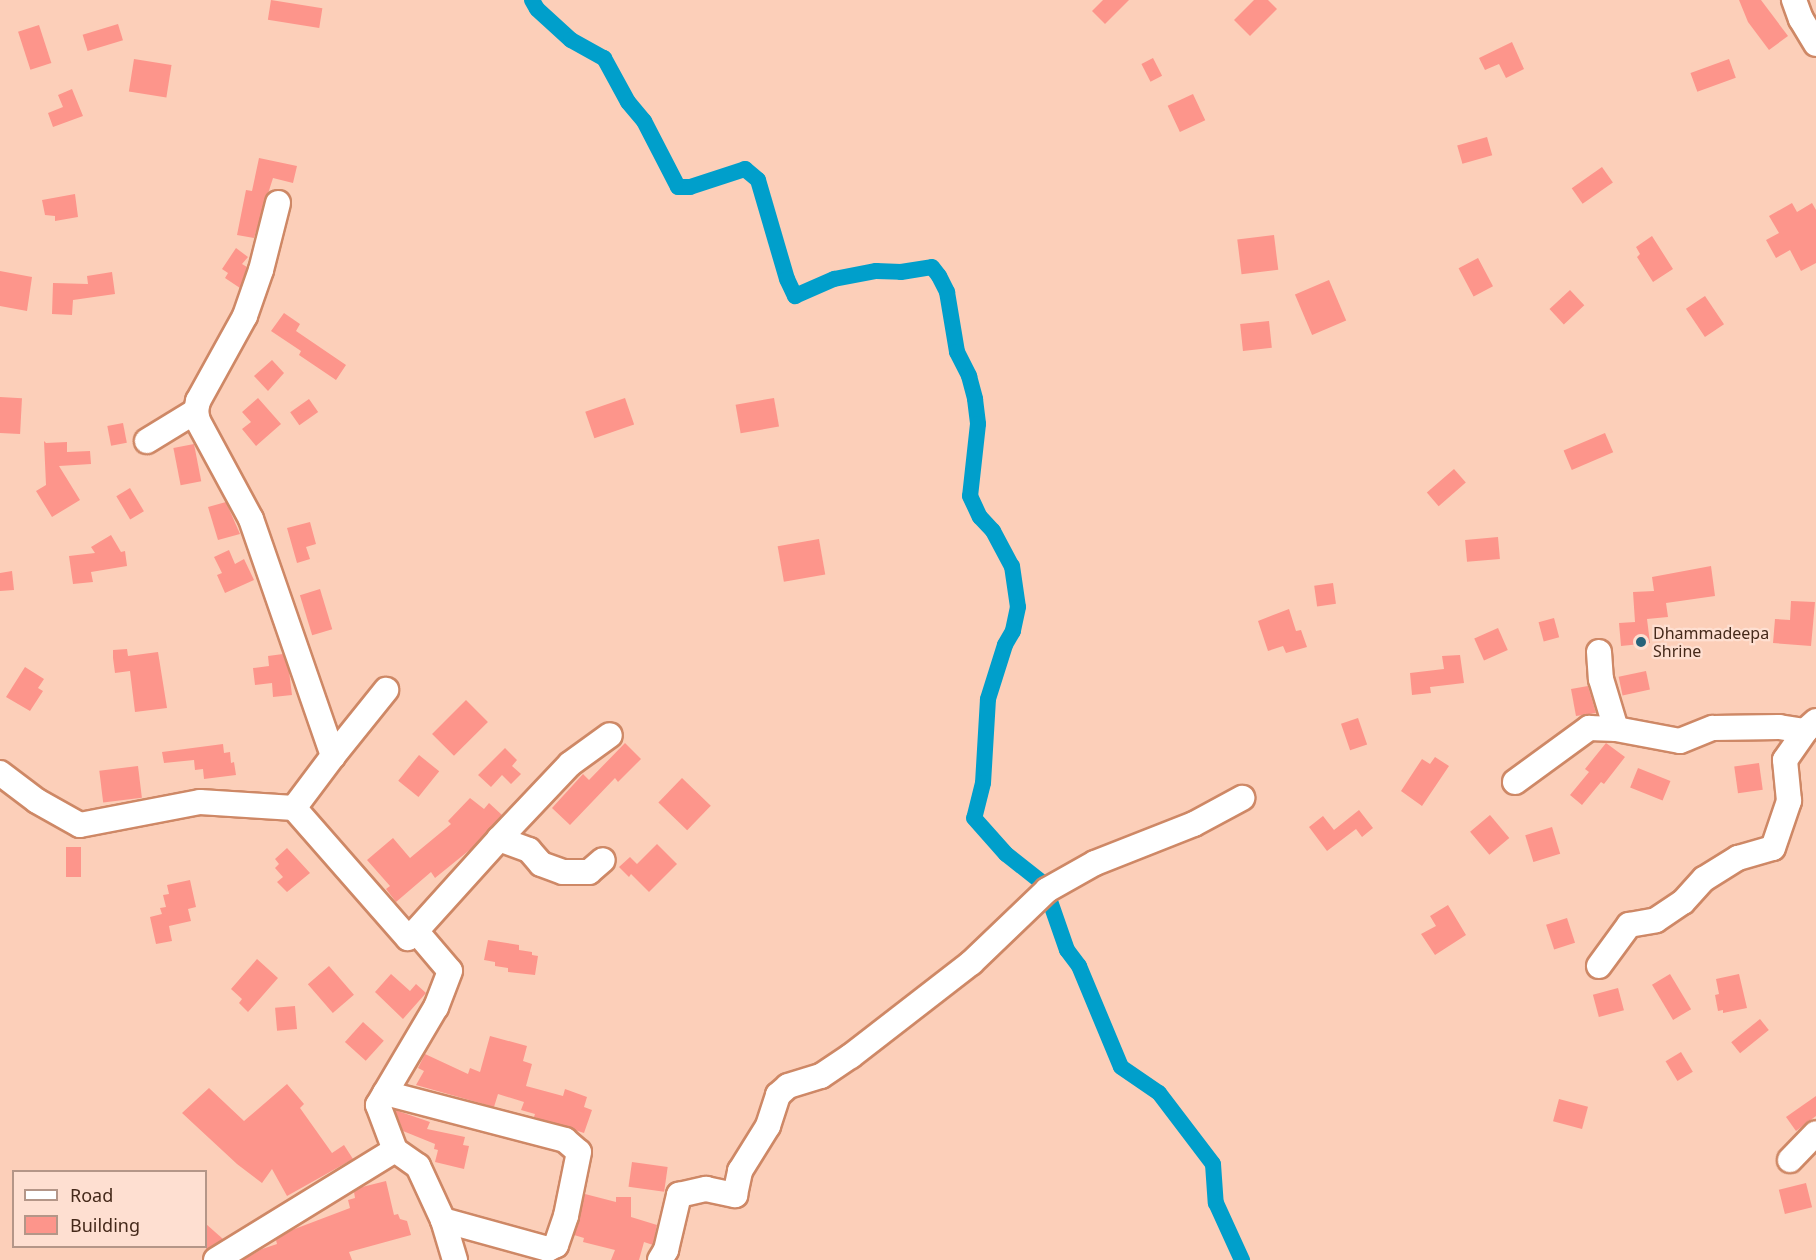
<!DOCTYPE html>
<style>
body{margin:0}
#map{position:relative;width:1816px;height:1260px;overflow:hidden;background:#fccfb9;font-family:"Noto Sans",sans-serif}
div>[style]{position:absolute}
.canal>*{height:16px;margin:-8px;padding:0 8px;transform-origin:8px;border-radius:8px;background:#009fcb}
.building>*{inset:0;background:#fd958b;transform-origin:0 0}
.roads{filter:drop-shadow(2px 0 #ce8866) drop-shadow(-2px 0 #ce8866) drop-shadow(0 2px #ce8866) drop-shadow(0 -2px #ce8866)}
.minor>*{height:24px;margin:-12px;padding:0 12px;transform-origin:12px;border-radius:12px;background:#fff}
.dots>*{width:16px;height:16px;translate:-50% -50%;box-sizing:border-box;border:3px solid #fedfd1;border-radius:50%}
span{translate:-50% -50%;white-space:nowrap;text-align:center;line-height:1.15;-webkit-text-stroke:4.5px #fedfd1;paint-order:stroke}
.poi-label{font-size:16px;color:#45291a}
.left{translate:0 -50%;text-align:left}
.legend{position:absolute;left:12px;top:1170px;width:195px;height:78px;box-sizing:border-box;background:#fedfd1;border:2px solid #b49688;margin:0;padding:8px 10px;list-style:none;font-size:18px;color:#45291a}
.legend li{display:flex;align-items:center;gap:12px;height:30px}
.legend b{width:30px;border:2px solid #b49688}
</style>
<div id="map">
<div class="canal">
<div style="left:532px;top:0;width:10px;rotate:61deg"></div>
<div style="left:537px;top:9px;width:46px;rotate:42.4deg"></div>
<div style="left:571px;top:40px;width:38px;rotate:29deg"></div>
<div style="left:604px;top:58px;width:50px;rotate:61.4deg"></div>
<div style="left:628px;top:102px;width:25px;rotate:50deg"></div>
<div style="left:644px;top:121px;width:74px;rotate:62.7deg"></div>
<div style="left:678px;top:187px;width:12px"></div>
<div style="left:690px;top:187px;width:58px;rotate:-18.1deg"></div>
<div style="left:745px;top:169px;width:17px;rotate:40deg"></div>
<div style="left:758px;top:180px;width:103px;rotate:73.7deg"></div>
<div style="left:787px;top:279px;width:19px;rotate:65deg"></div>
<div style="left:795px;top:296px;width:43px;rotate:-23.6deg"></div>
<div style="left:834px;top:279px;width:43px;rotate:-10.8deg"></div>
<div style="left:876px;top:271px;width:25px;rotate:2deg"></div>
<div style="left:901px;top:272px;width:31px;rotate:-9deg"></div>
<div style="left:932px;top:267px;width:11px;rotate:52deg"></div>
<div style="left:939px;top:276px;width:18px;rotate:63deg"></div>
<div style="left:947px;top:292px;width:61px;rotate:80.5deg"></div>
<div style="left:957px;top:352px;width:27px;rotate:63deg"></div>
<div style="left:969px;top:376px;width:24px;rotate:75deg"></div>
<div style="left:975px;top:399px;width:25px;rotate:83deg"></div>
<div style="left:978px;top:424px;width:72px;rotate:96.3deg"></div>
<div style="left:970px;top:496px;width:23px;rotate:65deg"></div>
<div style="left:980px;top:517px;width:19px;rotate:47deg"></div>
<div style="left:993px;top:531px;width:40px;rotate:62deg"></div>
<div style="left:1012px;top:566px;width:41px;rotate:81.7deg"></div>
<div style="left:1018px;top:607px;width:25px;rotate:102deg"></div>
<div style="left:1013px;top:631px;width:16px;rotate:120deg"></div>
<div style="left:1005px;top:645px;width:57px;rotate:107.5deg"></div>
<div style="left:988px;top:699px;width:84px;rotate:93.4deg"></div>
<div style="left:983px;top:783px;width:36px;rotate:104deg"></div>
<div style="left:974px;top:818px;width:48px;rotate:48.4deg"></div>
<div style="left:1006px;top:854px;width:48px;rotate:38.3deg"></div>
<div style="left:1044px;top:884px;width:70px;rotate:70.8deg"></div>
<div style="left:1067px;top:950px;width:20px;rotate:53deg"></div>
<div style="left:1079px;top:966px;width:109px;rotate:67.4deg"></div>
<div style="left:1121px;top:1067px;width:46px;rotate:34.4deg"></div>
<div style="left:1159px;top:1093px;width:89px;rotate:52.7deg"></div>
<div style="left:1213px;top:1164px;width:39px;rotate:86deg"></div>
<div style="left:1216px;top:1203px;width:63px;rotate:65.5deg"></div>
</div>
<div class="building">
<div style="left:271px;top:0;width:52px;height:20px;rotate:9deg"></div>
<div style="clip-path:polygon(1103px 0,1129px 0,1105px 24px,1092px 11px)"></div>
<div style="clip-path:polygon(1254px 0,1268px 0,1277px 9px,1250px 36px,1234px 20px)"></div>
<div style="clip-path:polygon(1739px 0,1761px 0,1788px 36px,1769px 50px,1748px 22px)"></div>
<div style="left:118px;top:24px;width:17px;height:37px;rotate:73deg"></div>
<div style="left:39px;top:25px;width:40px;height:22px;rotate:72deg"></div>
<div style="clip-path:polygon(1512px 42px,1524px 69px,1506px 78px,1499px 64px,1485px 70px,1479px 58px)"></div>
<div style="left:1153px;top:58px;width:20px;height:13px;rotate:63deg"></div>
<div style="left:134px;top:59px;width:38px;height:33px;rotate:9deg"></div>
<div style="left:1729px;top:59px;width:20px;height:41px;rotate:70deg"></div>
<div style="clip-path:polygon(72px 89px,83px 116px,53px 127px,48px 113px,63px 107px,58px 95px)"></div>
<div style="left:1193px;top:94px;width:29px;height:28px;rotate:65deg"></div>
<div style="left:1487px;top:137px;width:19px;height:31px;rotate:74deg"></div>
<div style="clip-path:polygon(259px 158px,297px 166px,293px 183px,273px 178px,254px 238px,237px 235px,246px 190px,252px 191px)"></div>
<div style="left:1602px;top:167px;width:19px;height:37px;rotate:55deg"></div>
<div style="clip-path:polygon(75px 194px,78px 217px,55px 221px,55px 216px,45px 215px,42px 200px)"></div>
<div style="clip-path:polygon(1792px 203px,1797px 212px,1812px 203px,1816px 210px,1816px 263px,1801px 271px,1790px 250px,1776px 258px,1766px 240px,1779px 233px,1769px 216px)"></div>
<div style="left:1274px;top:235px;width:35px;height:37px;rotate:83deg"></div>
<div style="clip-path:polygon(1652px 236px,1673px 269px,1653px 282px,1637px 257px,1640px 254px,1636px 247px)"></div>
<div style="clip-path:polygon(236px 248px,248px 257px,242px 264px,247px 267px,240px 288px,225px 278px,228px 273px,222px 269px)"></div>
<div style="left:1478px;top:258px;width:32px;height:22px;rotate:62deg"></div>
<div style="clip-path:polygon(0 271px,32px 277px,27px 311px,0 306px)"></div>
<div style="clip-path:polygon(112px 272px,115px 294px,73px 300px,72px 315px,52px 314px,53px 283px,88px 284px,87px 276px)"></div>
<div style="left:1329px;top:280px;width:44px;height:37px;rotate:67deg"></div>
<div style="left:1570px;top:290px;width:21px;height:28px;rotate:47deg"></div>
<div style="left:1705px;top:296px;width:34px;height:23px;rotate:56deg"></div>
<div style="clip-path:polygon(284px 313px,300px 324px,296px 331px,346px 365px,336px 380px,299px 355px,301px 351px,271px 331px)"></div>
<div style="left:1269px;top:321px;width:27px;height:29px;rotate:84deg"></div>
<div style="clip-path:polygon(272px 360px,284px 373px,268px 391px,254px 376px)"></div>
<div style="left:0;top:397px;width:22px;height:36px;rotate:3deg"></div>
<div style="clip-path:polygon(258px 398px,281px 424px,256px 446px,242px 429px,251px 422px,242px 412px)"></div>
<div style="left:625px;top:398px;width:28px;height:42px;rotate:71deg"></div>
<div style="left:774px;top:398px;width:29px;height:39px;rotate:80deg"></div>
<div style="left:309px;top:399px;width:16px;height:23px;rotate:55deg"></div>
<div style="left:123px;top:423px;width:20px;height:16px;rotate:79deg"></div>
<div style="left:1605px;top:433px;width:21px;height:45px;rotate:67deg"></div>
<div style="clip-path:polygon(44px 441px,46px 443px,67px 442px,67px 452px,90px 451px,91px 464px,59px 466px,80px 500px,52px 517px,36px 491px,46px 485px)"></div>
<div style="left:194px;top:444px;width:38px;height:21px;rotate:79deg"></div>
<div style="left:1454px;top:469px;width:18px;height:36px;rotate:49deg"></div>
<div style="left:130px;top:488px;width:27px;height:16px;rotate:59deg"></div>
<div style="clip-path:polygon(226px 502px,240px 534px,218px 540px,208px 507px)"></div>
<div style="clip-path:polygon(310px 522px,316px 544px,306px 547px,310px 559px,297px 563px,287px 528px)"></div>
<div style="clip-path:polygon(111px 535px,121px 552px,125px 551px,127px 566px,91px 572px,93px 582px,73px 584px,69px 556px,95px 553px,91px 547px)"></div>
<div style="left:1498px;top:537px;width:22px;height:33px;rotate:85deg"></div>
<div style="left:819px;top:539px;width:36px;height:42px;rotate:80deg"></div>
<div style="clip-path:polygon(229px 550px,235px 564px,244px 559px,254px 580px,225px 593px,217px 575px,222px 573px,214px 557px)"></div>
<div style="clip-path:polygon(1711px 566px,1715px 596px,1666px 603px,1668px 617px,1647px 619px,1650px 643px,1621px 646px,1619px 623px,1635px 622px,1633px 592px,1654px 591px,1652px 577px)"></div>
<div style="clip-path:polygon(12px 571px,14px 590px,0 591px,0 573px)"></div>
<div style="left:1333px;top:583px;width:21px;height:19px;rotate:82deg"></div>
<div style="left:320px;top:589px;width:42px;height:21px;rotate:73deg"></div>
<div style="clip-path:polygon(1791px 601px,1815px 602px,1811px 646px,1773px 643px,1775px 619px,1790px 620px)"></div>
<div style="clip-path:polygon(1289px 609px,1296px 631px,1301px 630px,1307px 647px,1286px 653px,1283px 646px,1268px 651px,1258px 621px)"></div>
<div style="left:1554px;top:618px;width:20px;height:16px;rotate:75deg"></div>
<div style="left:1498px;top:628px;width:24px;height:26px;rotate:66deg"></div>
<div style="clip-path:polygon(127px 649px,128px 656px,158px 652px,167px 708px,135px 712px,130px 671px,115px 673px,113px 658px,113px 650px)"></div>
<div style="clip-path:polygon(283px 654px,289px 671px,292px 695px,273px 697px,272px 683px,255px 685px,253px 668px,269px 666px,268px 656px)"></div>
<div style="clip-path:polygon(1460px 655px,1464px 683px,1430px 687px,1431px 693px,1412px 695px,1410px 673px,1444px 669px,1442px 656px)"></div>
<div style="clip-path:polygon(25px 667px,44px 679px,38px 688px,43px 691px,30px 711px,6px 697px)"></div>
<div style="left:1646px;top:671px;width:19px;height:28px;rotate:78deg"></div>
<div style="clip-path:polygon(1588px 686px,1596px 713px,1576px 716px,1571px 689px)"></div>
<div style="left:466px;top:700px;width:31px;height:48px;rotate:45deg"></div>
<div style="left:1358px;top:718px;width:28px;height:18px;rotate:71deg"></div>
<div style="clip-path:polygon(625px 743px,641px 759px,618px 782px,615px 778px,570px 825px,552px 808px,583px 774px,589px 780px)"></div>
<div style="clip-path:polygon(1606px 743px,1625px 757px,1604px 784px,1601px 782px,1582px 805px,1570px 795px,1589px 772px,1585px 769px)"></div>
<div style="clip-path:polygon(223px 744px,224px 753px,230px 752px,231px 763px,234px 762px,236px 775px,204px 779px,203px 769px,195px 770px,194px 760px,164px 763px,162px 752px)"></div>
<div style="clip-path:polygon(505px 748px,517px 760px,512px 766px,521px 774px,511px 784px,502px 775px,491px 787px,478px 775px)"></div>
<div style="left:419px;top:755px;width:26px;height:33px;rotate:39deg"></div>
<div style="clip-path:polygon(1435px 757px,1449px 766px,1422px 806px,1401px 791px,1422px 759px,1430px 764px)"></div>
<div style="left:1759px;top:763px;width:27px;height:25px;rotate:82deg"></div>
<div style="left:138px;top:766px;width:32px;height:39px;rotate:83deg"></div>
<div style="left:1638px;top:768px;width:35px;height:21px;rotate:22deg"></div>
<div style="left:682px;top:778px;width:40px;height:34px;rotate:44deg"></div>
<div style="clip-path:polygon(470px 798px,484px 809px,489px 803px,502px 815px,472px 848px,435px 878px,431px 872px,396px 902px,386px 889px,390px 886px,367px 860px,393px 838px,410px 858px,451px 824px,448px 821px)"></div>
<div style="clip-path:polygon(1359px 810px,1373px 828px,1362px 837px,1356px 829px,1327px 851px,1309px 827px,1323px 816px,1334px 830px)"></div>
<div style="left:1490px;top:815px;width:30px;height:26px;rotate:50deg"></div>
<div style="left:1552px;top:827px;width:28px;height:28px;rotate:73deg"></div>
<div style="clip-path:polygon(657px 844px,677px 864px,649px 892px,631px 874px,629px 877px,619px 867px,630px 857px,637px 864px)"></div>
<div style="left:66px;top:847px;width:15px;height:30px"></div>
<div style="clip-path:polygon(287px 848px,310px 873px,287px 892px,277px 882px,283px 877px,275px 868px,279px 864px,275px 859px)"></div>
<div style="clip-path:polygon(190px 880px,196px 907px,188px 909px,191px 921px,169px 926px,172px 941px,156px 944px,150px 917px,162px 914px,160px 908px,166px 907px,163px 895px,169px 894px,167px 885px)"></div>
<div style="clip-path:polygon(1448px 905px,1466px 935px,1435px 955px,1421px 934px,1436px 926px,1430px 916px)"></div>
<div style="left:1567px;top:918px;width:26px;height:22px;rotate:72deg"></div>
<div style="clip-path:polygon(488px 940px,519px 945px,519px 950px,532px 952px,532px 955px,538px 956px,535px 975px,508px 972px,508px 968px,495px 966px,495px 962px,484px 960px)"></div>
<div style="clip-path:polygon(257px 959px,278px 978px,248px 1012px,239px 1003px,242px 999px,231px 989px)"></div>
<div style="left:329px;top:966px;width:38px;height:28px;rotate:49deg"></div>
<div style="clip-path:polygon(391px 974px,410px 991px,416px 984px,426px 993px,403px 1019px,375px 992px)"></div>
<div style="left:1670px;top:974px;width:41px;height:21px;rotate:59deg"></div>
<div style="clip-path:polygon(1739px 974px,1747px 1008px,1723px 1013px,1723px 1010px,1718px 1011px,1715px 995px,1719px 994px,1716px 979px)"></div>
<div style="left:1618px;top:988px;width:23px;height:26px;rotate:75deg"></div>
<div style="left:295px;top:1006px;width:23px;height:20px;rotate:85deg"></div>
<div style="left:1760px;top:1019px;width:14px;height:37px;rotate:51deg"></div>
<div style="left:363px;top:1022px;width:28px;height:27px;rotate:42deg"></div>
<div style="clip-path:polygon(490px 1036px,527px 1046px,523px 1061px,532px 1064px,526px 1086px,563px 1096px,565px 1089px,587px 1097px,584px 1107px,592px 1110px,584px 1133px,534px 1117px,535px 1114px,521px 1110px,524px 1102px,498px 1094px,494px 1107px,416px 1085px,424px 1071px,418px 1068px,425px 1054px,468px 1074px,470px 1068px,480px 1072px)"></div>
<div style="left:1681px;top:1052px;width:23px;height:18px;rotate:59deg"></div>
<div style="clip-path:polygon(287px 1084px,304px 1104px,300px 1108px,332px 1153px,344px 1145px,353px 1159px,287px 1196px,272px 1169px,262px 1183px,237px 1164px,182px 1113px,209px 1088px,244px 1121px)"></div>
<div style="clip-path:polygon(1816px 1096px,1816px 1116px,1796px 1131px,1786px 1117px)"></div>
<div style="left:1559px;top:1099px;width:30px;height:23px;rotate:15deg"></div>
<div style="clip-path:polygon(395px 1110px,430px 1122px,427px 1129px,465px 1137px,463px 1145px,469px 1146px,464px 1169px,435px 1162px,438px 1150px,434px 1149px,435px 1144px,403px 1131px)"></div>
<div style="left:632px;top:1162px;width:36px;height:25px;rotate:8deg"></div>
<div style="clip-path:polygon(386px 1181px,394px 1215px,398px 1214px,400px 1219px,407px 1221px,411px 1235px,349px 1252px,352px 1260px,243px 1260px,262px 1249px,277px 1244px,276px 1240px,292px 1230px,350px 1208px,348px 1200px,355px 1198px,354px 1192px,362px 1187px)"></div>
<div style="left:1806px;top:1183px;width:25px;height:28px;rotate:76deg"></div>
<div style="clip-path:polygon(585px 1194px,616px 1202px,616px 1197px,631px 1197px,631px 1217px,657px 1225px,653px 1245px,644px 1242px,639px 1260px,611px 1260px,615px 1250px,583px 1242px,584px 1238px,574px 1235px)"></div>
<div style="clip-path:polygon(206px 1224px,223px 1239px,206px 1251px)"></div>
</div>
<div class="roads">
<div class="minor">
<div style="left:1794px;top:0;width:20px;rotate:70deg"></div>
<div style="left:1801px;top:19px;width:29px;rotate:59deg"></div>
<div style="left:278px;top:203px;width:69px;rotate:104.2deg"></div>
<div style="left:261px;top:270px;width:49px;rotate:109.2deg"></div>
<div style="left:245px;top:316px;width:97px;rotate:118.9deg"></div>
<div style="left:198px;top:401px;width:10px;rotate:101deg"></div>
<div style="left:196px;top:411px;width:10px;rotate:79deg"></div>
<div style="left:198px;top:421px;width:111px;rotate:61.6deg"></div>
<div style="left:251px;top:519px;width:251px;rotate:70.9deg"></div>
<div style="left:333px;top:756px;width:65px;rotate:126.9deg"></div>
<div style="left:294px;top:808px;width:173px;rotate:48.8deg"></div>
<div style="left:408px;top:938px;width:11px;rotate:-41deg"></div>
<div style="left:416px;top:931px;width:52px;rotate:49.6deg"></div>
<div style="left:450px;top:971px;width:39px;rotate:111deg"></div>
<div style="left:436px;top:1007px;width:114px;rotate:120.6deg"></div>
<div style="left:378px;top:1105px;width:48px;rotate:69.3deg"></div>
<div style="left:395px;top:1150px;width:28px;rotate:35deg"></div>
<div style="left:418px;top:1166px;width:60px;rotate:65.2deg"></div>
<div style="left:443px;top:1220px;width:42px;rotate:73.3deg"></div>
<div style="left:147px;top:441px;width:57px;rotate:-31.5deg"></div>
<div style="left:1599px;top:652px;width:27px;rotate:86deg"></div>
<div style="left:1601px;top:679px;width:52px;rotate:73.3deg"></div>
<div style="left:333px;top:756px;width:85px;rotate:-51.2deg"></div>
<div style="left:0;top:773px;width:46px;rotate:37.1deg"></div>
<div style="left:37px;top:801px;width:49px;rotate:29.2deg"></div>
<div style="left:80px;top:825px;width:122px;rotate:-10.9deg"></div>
<div style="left:200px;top:802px;width:94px;rotate:3.7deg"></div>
<div style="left:1515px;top:782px;width:92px;rotate:-36.1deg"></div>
<div style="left:1589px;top:728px;width:27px;rotate:2deg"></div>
<div style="left:1616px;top:729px;width:65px;rotate:10.6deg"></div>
<div style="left:1680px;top:741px;width:35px;rotate:-22deg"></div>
<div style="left:1713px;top:728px;width:66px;rotate:-0.9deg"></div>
<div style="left:1779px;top:727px;width:26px;rotate:9deg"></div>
<div style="left:499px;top:839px;width:32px;rotate:20deg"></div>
<div style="left:529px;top:850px;width:18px;rotate:49deg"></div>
<div style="left:541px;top:864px;width:23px;rotate:20deg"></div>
<div style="left:563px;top:872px;width:26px"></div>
<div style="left:589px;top:872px;width:18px;rotate:-41deg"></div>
<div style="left:416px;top:931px;width:124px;rotate:-47.9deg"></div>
<div style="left:499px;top:839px;width:103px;rotate:-46.6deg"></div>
<div style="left:570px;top:764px;width:49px;rotate:-35.9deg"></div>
<div style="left:1599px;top:966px;width:51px;rotate:-53.8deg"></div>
<div style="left:1629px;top:925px;width:27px;rotate:-10deg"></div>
<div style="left:1656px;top:920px;width:32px;rotate:-34deg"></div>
<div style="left:1683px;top:902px;width:31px;rotate:-48deg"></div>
<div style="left:1704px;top:879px;width:40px;rotate:-32deg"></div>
<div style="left:1738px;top:858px;width:36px;rotate:-16deg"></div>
<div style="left:1773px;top:848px;width:50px;rotate:-71.2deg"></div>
<div style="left:1789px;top:801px;width:41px;rotate:-95.6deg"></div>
<div style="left:1785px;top:760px;width:35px;rotate:-55deg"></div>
<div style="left:1805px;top:731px;width:15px;rotate:-42deg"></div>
<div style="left:385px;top:1093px;width:186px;rotate:14.6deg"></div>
<div style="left:565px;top:1140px;width:18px;rotate:41deg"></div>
<div style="left:579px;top:1152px;width:65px;rotate:101.5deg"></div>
<div style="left:566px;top:1216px;width:31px;rotate:109deg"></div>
<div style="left:556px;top:1245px;width:9px;rotate:153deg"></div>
<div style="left:548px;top:1249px;width:109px;rotate:-164.6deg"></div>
<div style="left:1790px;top:1160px;width:37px;rotate:-46deg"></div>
<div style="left:216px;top:1260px;width:210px;rotate:-31.6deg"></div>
<div style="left:660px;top:1260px;width:12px;rotate:-59deg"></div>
<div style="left:666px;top:1250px;width:57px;rotate:-76.7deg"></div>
<div style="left:679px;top:1195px;width:28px;rotate:-13deg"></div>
<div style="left:706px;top:1189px;width:30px;rotate:12deg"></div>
<div style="left:735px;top:1195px;width:25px;rotate:-78deg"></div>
<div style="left:740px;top:1171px;width:53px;rotate:-58.1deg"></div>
<div style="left:768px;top:1126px;width:33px;rotate:-72deg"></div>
<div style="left:778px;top:1095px;width:13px;rotate:-42deg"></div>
<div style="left:788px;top:1086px;width:34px;rotate:-17deg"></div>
<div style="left:821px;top:1076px;width:36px;rotate:-34deg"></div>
<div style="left:851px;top:1056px;width:152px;rotate:-37.8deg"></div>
<div style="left:971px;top:963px;width:105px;rotate:-43.8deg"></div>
<div style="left:1047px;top:890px;width:55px;rotate:-29.4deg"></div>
<div style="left:1095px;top:863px;width:106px;rotate:-21.5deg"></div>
<div style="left:1194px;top:824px;width:55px;rotate:-28.4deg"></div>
</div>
</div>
<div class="dots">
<div style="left:1641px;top:642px;background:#26637a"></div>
</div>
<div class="poi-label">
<span class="left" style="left:1653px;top:642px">Dhammadeepa<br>Shrine</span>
</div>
<ul class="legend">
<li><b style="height:8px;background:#fff"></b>Road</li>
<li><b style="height:16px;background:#fd958b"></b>Building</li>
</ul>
</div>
